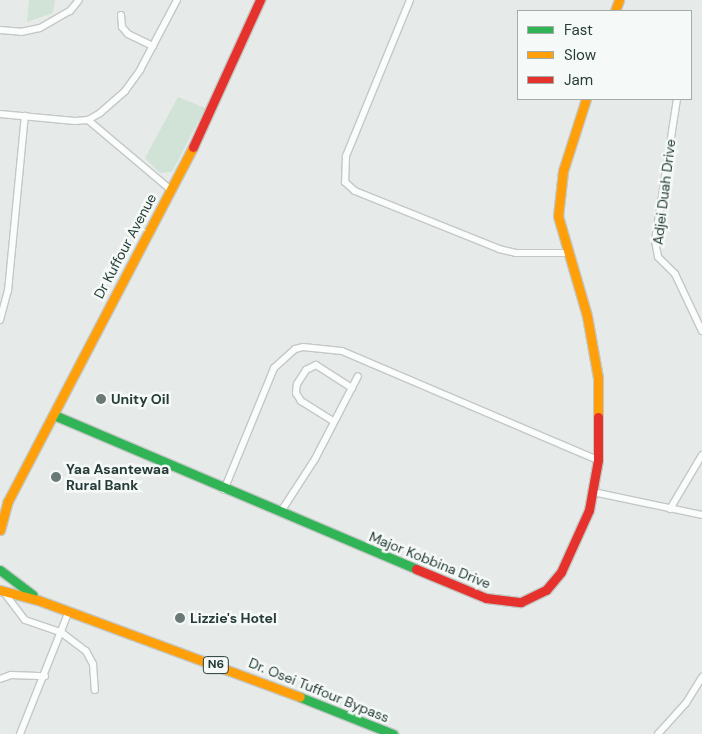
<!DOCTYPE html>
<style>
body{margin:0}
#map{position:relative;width:702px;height:734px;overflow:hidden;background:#e6ebe9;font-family:"DM Sans",sans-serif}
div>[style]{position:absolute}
.green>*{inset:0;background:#d1e2d7}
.roads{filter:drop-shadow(1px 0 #c3c8c6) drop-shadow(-1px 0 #c3c8c6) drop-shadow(0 1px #c3c8c6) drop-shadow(0 -1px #c3c8c6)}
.street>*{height:6px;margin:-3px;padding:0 3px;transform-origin:3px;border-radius:3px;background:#fbfcfc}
.fast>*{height:9px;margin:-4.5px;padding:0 4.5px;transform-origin:4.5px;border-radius:4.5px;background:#30b455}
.slow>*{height:9px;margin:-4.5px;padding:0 4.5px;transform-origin:4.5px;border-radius:4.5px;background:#ff9f0a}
.jam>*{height:9px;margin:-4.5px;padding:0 4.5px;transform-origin:4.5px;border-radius:4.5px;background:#e5322d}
.dots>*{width:14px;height:14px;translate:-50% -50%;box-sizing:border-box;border:2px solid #f5f9f7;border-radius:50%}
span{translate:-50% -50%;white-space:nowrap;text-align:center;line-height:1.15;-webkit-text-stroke:5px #f5f9f7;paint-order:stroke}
.shield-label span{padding:1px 4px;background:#f5f9f7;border:1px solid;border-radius:4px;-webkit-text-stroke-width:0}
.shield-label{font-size:12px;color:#263c38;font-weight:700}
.street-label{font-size:14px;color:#263c38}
.poi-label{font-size:14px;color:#263c38;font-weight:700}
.left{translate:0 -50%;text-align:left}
.legend{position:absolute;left:517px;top:10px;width:175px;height:90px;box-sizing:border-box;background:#f5f9f7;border:1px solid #a2adab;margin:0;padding:6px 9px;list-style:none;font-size:15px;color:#263c38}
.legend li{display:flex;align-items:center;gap:10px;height:25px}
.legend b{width:25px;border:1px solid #a2adab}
</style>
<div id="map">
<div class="green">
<div style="clip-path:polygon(29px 0,55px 0,53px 13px,27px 22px)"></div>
<div style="clip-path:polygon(178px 97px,205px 108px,172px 172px,160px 173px,145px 158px)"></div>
</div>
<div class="roads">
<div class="street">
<div style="left:410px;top:0;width:169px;rotate:112.3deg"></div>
<div style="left:346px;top:156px;width:26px;rotate:92deg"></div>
<div style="left:345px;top:182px;width:13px;rotate:42deg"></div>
<div style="left:355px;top:191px;width:155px;rotate:21.9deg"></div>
<div style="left:499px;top:249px;width:17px;rotate:13deg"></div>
<div style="left:516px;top:253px;width:52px"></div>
<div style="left:121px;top:15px;width:12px;rotate:85deg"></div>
<div style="left:122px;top:27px;width:9px;rotate:49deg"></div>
<div style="left:128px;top:34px;width:28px;rotate:26deg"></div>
<div style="left:0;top:30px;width:21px;rotate:5deg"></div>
<div style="left:21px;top:32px;width:19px;rotate:-12deg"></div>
<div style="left:40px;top:28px;width:34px;rotate:-30deg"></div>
<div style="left:70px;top:11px;width:14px;rotate:-51deg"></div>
<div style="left:677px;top:99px;width:144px;rotate:98.8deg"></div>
<div style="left:655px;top:241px;width:16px;rotate:79deg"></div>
<div style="left:658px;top:257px;width:24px;rotate:45deg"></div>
<div style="left:675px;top:274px;width:63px;rotate:64.7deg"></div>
<div style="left:0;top:114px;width:75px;rotate:5.3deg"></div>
<div style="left:75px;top:121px;width:13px;rotate:-4deg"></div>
<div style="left:88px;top:120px;width:14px;rotate:-30deg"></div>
<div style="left:100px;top:113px;width:33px;rotate:-41deg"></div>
<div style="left:125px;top:91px;width:26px;rotate:-54deg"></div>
<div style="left:140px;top:70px;width:79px;rotate:-62.1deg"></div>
<div style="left:88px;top:120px;width:107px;rotate:40.1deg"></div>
<div style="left:0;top:320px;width:30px;rotate:-75deg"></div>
<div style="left:8px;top:291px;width:176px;rotate:-84.5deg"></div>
<div style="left:333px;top:421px;width:38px;rotate:-148deg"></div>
<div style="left:301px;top:401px;width:9px;rotate:-122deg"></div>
<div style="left:296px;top:393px;width:9px;rotate:-84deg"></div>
<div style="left:297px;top:384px;width:17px;rotate:-57deg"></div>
<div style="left:306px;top:370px;width:11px;rotate:-27deg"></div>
<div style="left:316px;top:365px;width:43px;rotate:32.6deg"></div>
<div style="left:224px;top:490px;width:132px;rotate:-67.7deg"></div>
<div style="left:274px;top:368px;width:28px;rotate:-42deg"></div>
<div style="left:295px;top:349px;width:8px;rotate:-14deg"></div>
<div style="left:303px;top:347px;width:39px;rotate:6deg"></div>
<div style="left:342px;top:351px;width:278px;rotate:23.1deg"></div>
<div style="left:593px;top:492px;width:111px;rotate:11.9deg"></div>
<div style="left:670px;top:509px;width:63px;rotate:-59.3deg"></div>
<div style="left:280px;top:513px;width:64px;rotate:-57.1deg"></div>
<div style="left:315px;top:459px;width:93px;rotate:-62.6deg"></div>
<div style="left:6px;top:595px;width:31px;rotate:53deg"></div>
<div style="left:25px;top:620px;width:39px;rotate:19deg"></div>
<div style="left:62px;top:633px;width:30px;rotate:37deg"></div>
<div style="left:86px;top:651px;width:15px;rotate:62deg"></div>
<div style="left:93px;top:664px;width:26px;rotate:86deg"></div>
<div style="left:0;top:679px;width:12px;rotate:-20deg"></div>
<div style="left:11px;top:675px;width:34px;rotate:2deg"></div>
<div style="left:20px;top:734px;width:132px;rotate:-68.3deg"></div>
<div style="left:658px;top:734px;width:42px;rotate:-47.9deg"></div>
<div style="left:686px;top:703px;width:31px;rotate:-58deg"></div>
</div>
<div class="fast">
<div style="left:54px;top:415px;width:393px;rotate:23deg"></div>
<div style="left:0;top:570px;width:41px;rotate:37.1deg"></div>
<div style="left:300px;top:697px;width:100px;rotate:21.7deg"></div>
</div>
<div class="slow">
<div style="left:615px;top:11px;width:12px;rotate:-70deg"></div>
<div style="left:586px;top:99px;width:76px;rotate:107.7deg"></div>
<div style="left:563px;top:171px;width:45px;rotate:96.3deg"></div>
<div style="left:558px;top:216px;width:104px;rotate:73.8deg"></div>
<div style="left:587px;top:316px;width:63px;rotate:79.9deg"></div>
<div style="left:598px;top:378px;width:39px;rotate:90deg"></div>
<div style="left:0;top:530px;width:30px;rotate:-75deg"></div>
<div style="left:8px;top:501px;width:399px;rotate:-62.4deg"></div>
<div style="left:0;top:590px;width:39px;rotate:15deg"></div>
<div style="left:38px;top:600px;width:279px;rotate:20.3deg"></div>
</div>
<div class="jam">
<div style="left:193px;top:147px;width:162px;rotate:-65.5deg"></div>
<div style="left:416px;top:569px;width:76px;rotate:22.5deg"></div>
<div style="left:486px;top:598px;width:35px;rotate:7deg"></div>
<div style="left:521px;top:602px;width:28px;rotate:-26deg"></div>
<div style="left:546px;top:590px;width:23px;rotate:-50deg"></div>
<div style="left:561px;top:572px;width:68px;rotate:-65.7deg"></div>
<div style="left:589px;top:510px;width:51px;rotate:-79.8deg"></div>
<div style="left:598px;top:460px;width:43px;rotate:-90deg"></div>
</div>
</div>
<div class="dots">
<div style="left:101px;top:399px;background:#697976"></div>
<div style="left:56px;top:477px;background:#697976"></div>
<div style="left:180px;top:618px;background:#697976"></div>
</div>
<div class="shield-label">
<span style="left:216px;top:665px">N6</span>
</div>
<div class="street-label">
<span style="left:664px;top:192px;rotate:-83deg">Adjei Duah Drive</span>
<span style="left:125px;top:246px;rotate:-62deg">Dr Kuffour Avenue</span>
<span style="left:430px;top:560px;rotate:22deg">Major Kobbina Drive</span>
<span style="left:319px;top:690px;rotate:22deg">Dr. Osei Tuffour Bypass</span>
</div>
<div class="poi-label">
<span class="left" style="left:111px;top:399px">Unity Oil</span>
<span class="left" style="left:66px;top:477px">Yaa Asantewaa<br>Rural Bank</span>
<span class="left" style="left:190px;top:618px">Lizzie's Hotel</span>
</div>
<ul class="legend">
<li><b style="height:6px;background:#30b455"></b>Fast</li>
<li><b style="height:6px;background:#ff9f0a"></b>Slow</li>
<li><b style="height:6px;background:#e5322d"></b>Jam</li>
</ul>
</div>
